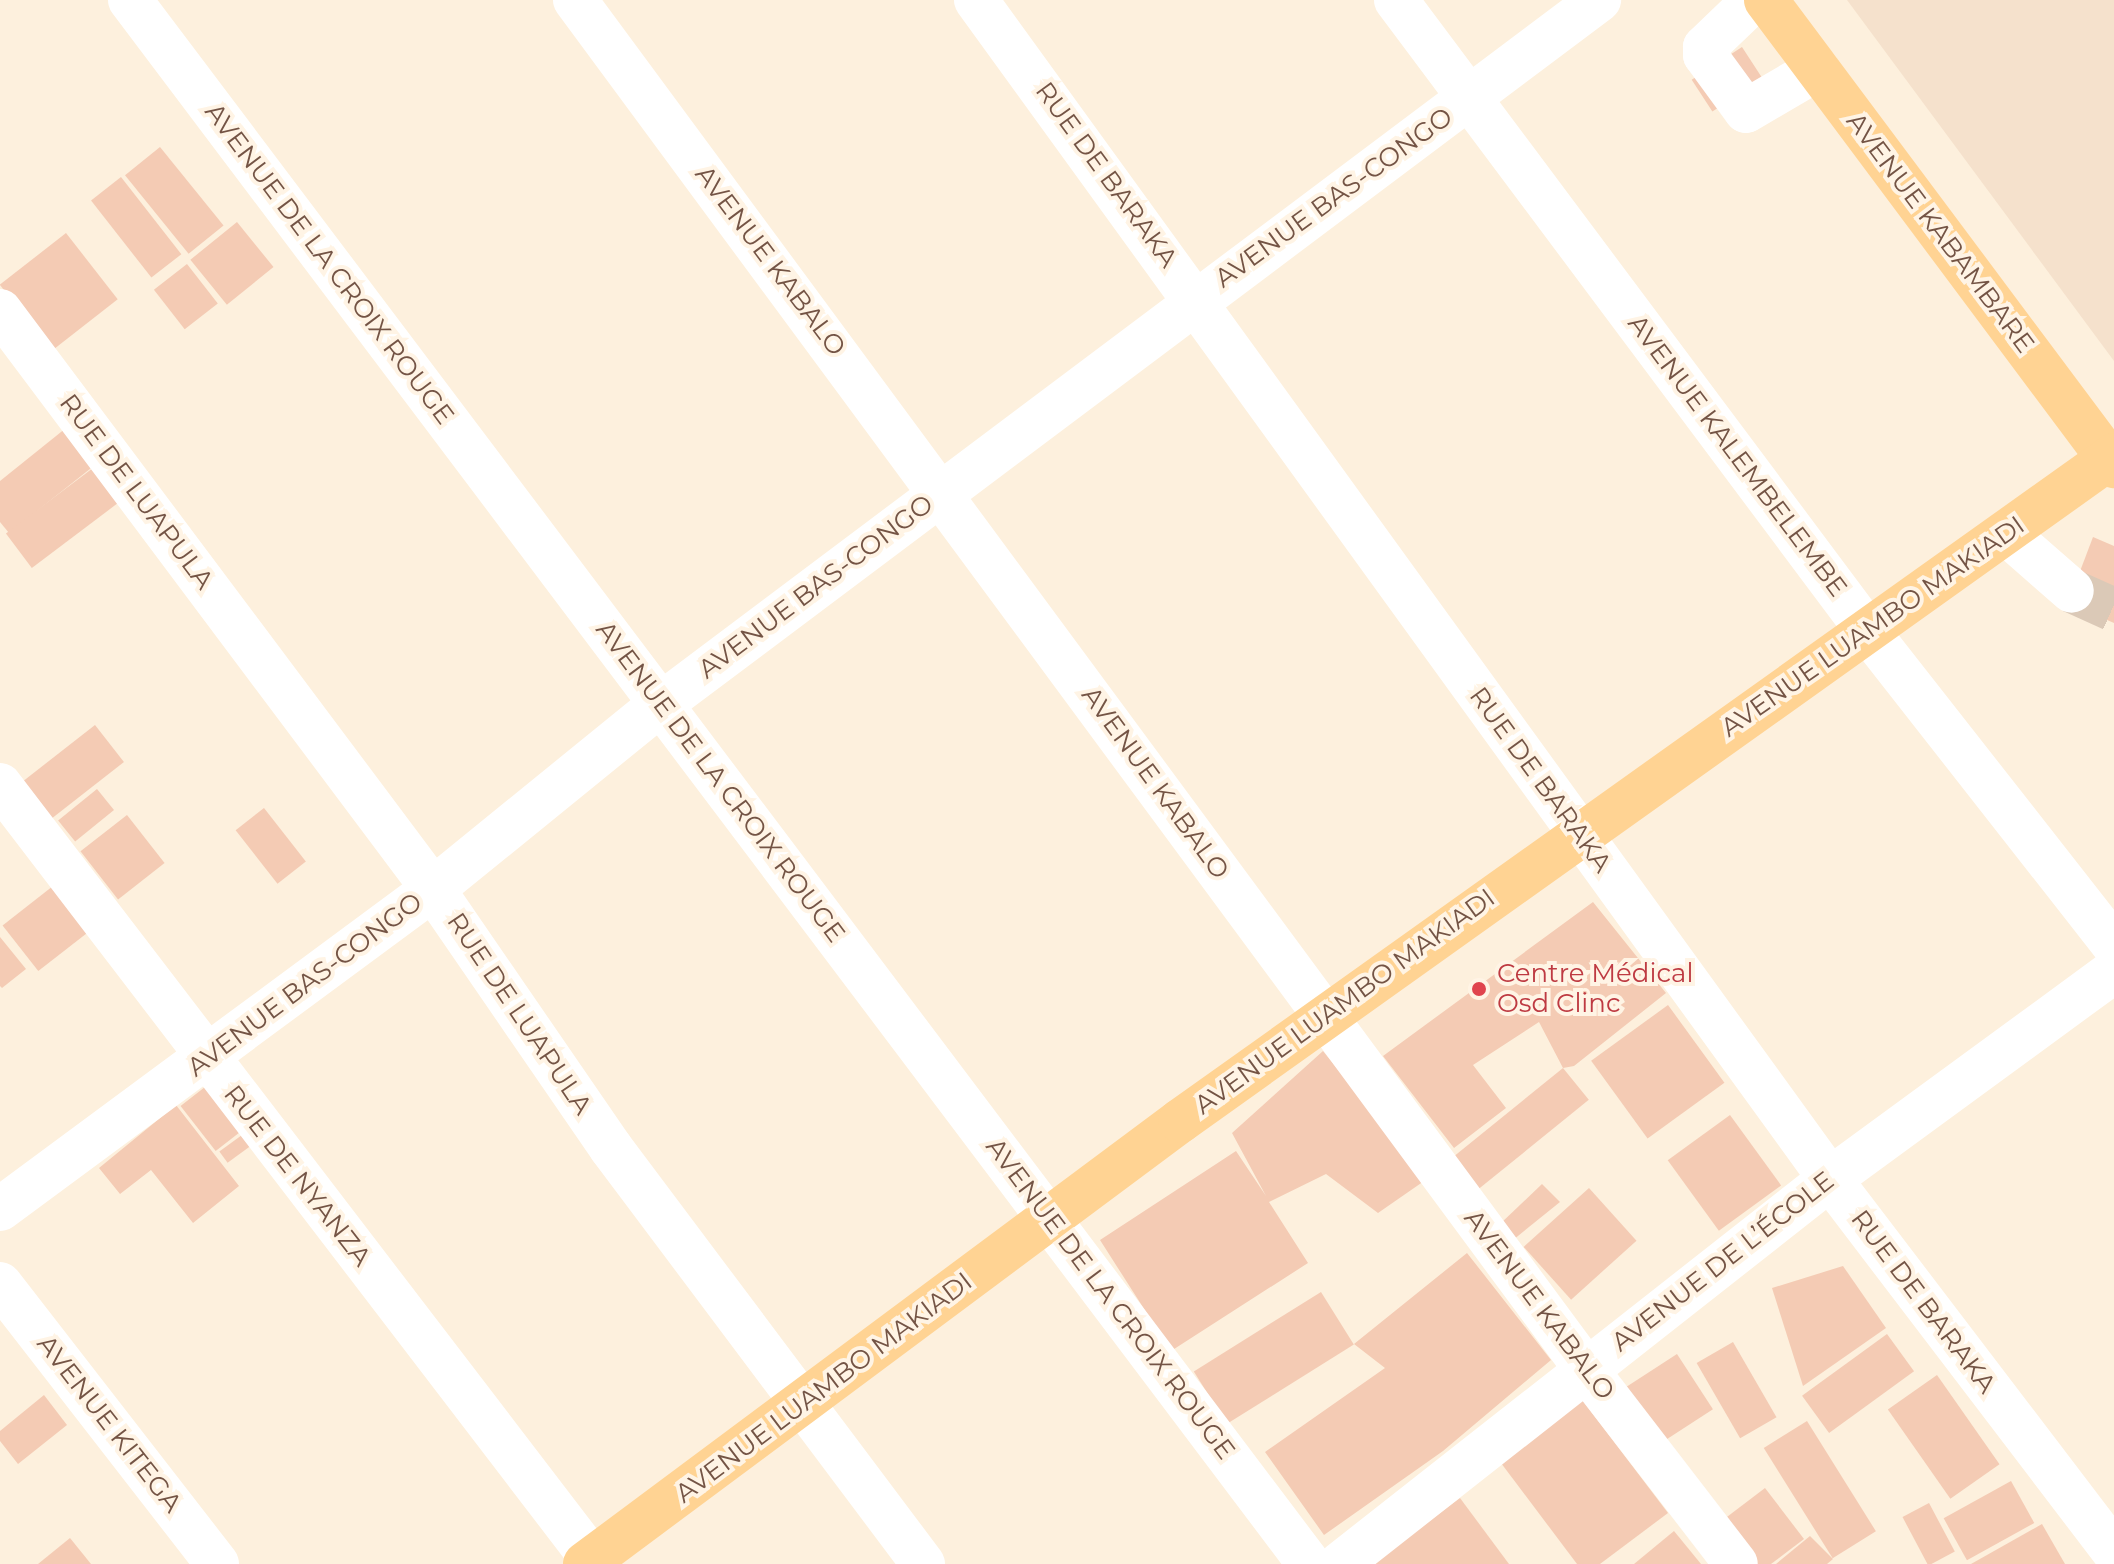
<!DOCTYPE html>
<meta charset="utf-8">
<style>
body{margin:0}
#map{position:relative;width:2114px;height:1564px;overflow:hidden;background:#fdf0dd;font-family:Montserrat,sans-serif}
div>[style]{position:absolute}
.residential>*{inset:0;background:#f5e1cc}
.building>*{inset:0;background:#f4cbb4;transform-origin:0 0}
.minor-tunnel>*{height:44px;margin-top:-22px;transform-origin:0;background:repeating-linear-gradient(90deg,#dbc9b7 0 44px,transparent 0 66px)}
.minor>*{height:44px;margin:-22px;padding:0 22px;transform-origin:22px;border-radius:22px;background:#fff}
.major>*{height:44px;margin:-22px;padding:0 22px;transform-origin:22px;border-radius:22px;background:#ffd393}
.dots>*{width:22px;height:22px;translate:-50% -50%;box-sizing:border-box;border:4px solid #fff4e5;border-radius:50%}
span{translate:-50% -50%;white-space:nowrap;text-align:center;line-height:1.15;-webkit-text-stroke:8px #fff4e5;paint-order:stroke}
.street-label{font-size:26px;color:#745445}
.health-label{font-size:26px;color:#be3a42}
.left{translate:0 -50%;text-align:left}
</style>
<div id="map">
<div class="residential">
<div style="clip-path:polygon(1847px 0,2114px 0,2114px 361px)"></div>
</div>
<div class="building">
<div style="left:1742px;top:47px;width:38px;height:60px;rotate:57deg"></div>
<div style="left:160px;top:147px;width:101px;height:45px;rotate:51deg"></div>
<div style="left:121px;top:177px;width:98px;height:38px;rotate:52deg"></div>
<div style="left:237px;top:222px;width:58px;height:60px;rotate:51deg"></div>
<div style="left:66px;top:233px;width:84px;height:84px;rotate:52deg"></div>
<div style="left:187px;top:264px;width:50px;height:42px;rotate:52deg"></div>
<div style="clip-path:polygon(66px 428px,95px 465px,9px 533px,0 522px,0 481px)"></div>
<div style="left:93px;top:468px;width:43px;height:109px;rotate:53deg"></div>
<div style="clip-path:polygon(2093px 537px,2114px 546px,2114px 623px,2068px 603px)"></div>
<div style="left:95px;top:725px;width:47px;height:97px;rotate:52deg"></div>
<div style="left:97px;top:789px;width:27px;height:50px;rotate:51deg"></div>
<div style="left:264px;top:808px;width:68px;height:36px;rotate:52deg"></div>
<div style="left:127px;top:815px;width:61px;height:59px;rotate:52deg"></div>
<div style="left:53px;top:886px;width:58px;height:64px;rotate:52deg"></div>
<div style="clip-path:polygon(1593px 902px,1666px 993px,1574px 1066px,1563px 1068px,1539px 1022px,1473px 1065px,1506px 1108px,1454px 1148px,1383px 1056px)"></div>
<div style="clip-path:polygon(0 937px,26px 969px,2px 988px,0 986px)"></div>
<div style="left:1668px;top:1005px;width:96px;height:95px;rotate:54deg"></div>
<div style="clip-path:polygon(1323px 1051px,1427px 1179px,1378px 1213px,1326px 1174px,1269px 1202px,1308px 1263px,1171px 1351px,1100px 1240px,1236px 1151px,1266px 1196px,1232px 1133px)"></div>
<div style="left:1563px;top:1068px;width:41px;height:143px;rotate:51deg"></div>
<div style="left:205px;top:1087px;width:57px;height:31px;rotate:52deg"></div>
<div style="clip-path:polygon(176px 1105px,239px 1186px,193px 1223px,151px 1170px,120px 1194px,99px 1168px)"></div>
<div style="left:1730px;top:1115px;width:87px;height:77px;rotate:54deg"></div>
<div style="left:242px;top:1135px;width:14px;height:28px;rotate:54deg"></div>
<div style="clip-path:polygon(1542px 1184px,1560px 1202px,1508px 1244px,1500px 1224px)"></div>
<div style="left:1589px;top:1188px;width:71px;height:88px;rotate:48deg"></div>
<div style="clip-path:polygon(1467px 1253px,1551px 1360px,1443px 1451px,1324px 1535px,1265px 1452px,1385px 1368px,1354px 1344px)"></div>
<div style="clip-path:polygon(1843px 1266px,1886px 1328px,1803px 1386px,1772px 1288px)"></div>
<div style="left:1321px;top:1292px;width:62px;height:150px;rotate:58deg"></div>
<div style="left:1887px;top:1334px;width:46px;height:105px;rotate:54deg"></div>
<div style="left:1733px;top:1342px;width:87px;height:42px;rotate:60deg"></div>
<div style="left:1677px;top:1354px;width:66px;height:62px;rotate:57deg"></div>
<div style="left:1937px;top:1375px;width:109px;height:60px;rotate:55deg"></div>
<div style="clip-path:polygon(44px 1395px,67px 1425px,18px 1464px,0 1441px,0 1431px)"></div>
<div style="clip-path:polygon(1580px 1397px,1668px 1513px,1600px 1564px,1577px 1564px,1498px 1459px)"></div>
<div style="left:1807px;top:1421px;width:130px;height:51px;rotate:58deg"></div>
<div style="left:2011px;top:1481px;width:48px;height:77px;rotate:61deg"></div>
<div style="clip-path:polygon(1765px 1488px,1804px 1539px,1771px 1564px,1750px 1564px,1719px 1523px)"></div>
<div style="clip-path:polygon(1460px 1498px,1509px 1564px,1372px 1564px)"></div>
<div style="left:1929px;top:1503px;width:55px;height:30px;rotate:62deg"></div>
<div style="clip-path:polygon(2042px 1524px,2065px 1564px,1971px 1564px)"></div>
<div style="clip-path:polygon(1674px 1531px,1701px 1564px,1634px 1564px)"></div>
<div style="clip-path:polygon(1810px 1536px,1833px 1559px,1827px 1564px,1776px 1564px)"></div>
<div style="clip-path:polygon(70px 1538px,91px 1564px,38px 1564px)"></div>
</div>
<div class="minor-tunnel">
<div style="left:2072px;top:591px;width:46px;rotate:24.3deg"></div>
</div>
<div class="minor">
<div style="left:130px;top:0;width:1959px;rotate:52.99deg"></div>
<div style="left:575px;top:0;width:1700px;rotate:53.56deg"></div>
<div style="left:1585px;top:1368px;width:247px;rotate:52.4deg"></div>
<div style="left:976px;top:0;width:1456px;rotate:54.08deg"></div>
<div style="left:1830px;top:1179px;width:469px;rotate:52.7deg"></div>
<div style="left:1396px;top:0;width:785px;rotate:53.23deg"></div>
<div style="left:1866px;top:629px;width:402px;rotate:51.9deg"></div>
<div style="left:1754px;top:0;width:68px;rotate:136.2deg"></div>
<div style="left:1705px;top:47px;width:8px;rotate:90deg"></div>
<div style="left:1705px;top:55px;width:69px;rotate:53.8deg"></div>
<div style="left:1746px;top:111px;width:83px;rotate:-30.3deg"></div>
<div style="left:0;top:311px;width:722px;rotate:53.16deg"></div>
<div style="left:433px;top:889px;width:314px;rotate:55.5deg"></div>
<div style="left:611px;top:1148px;width:520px;rotate:53.13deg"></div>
<div style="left:2007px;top:534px;width:86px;rotate:41.2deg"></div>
<div style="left:0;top:785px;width:981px;rotate:52.58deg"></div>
<div style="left:0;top:1209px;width:538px;rotate:-36.47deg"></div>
<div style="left:433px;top:889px;width:294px;rotate:-39.1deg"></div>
<div style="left:661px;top:704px;width:1173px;rotate:-36.89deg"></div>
<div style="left:0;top:1284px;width:354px;rotate:52.2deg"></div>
<div style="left:1340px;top:1564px;width:623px;rotate:-38.16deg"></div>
<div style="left:1830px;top:1179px;width:352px;rotate:-36.2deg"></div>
</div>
<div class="major">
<div style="left:1766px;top:0;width:582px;rotate:53.25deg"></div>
<div style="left:585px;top:1564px;width:742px;rotate:-36.67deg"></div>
<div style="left:1180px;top:1121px;width:1147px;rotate:-35.49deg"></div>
</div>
<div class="dots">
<div style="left:1479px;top:989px;background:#e0444e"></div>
</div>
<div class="street-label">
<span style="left:1106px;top:175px;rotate:54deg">RUE DE BARAKA</span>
<span style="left:1334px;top:198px;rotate:-36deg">AVENUE BAS-CONGO</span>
<span style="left:1940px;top:233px;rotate:53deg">AVENUE KABAMBARE</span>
<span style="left:770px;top:261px;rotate:53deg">AVENUE KABALO</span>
<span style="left:329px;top:264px;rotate:53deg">AVENUE DE LA CROIX ROUGE</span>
<span style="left:1737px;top:456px;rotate:53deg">AVENUE KALEMBELEMBE</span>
<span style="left:136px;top:492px;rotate:53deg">RUE DE LUAPULA</span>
<span style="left:816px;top:587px;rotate:-37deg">AVENUE BAS-CONGO</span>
<span style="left:1873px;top:627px;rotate:-35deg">AVENUE LUAMBO MAKIADI</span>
<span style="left:1540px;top:780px;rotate:54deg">RUE DE BARAKA</span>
<span style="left:720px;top:782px;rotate:53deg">AVENUE DE LA CROIX ROUGE</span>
<span style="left:1155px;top:783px;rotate:54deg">AVENUE KABALO</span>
<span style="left:305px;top:985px;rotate:-37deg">AVENUE BAS-CONGO</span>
<span style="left:1345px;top:1002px;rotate:-36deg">AVENUE LUAMBO MAKIADI</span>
<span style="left:519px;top:1014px;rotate:56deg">RUE DE LUAPULA</span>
<span style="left:297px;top:1176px;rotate:52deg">RUE DE NYANZA</span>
<span style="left:1723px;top:1262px;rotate:-38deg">AVENUE DE L’ÉCOLE</span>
<span style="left:1110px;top:1299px;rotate:53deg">AVENUE DE LA CROIX ROUGE</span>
<span style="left:1923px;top:1302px;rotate:53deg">RUE DE BARAKA</span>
<span style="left:1539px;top:1305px;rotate:53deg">AVENUE KABALO</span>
<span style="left:824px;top:1388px;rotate:-37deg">AVENUE LUAMBO MAKIADI</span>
<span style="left:109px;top:1424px;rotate:52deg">AVENUE KITEGA</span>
</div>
<div class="health-label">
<span class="left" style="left:1497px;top:989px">Centre Médical<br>Osd Clinc</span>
</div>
</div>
